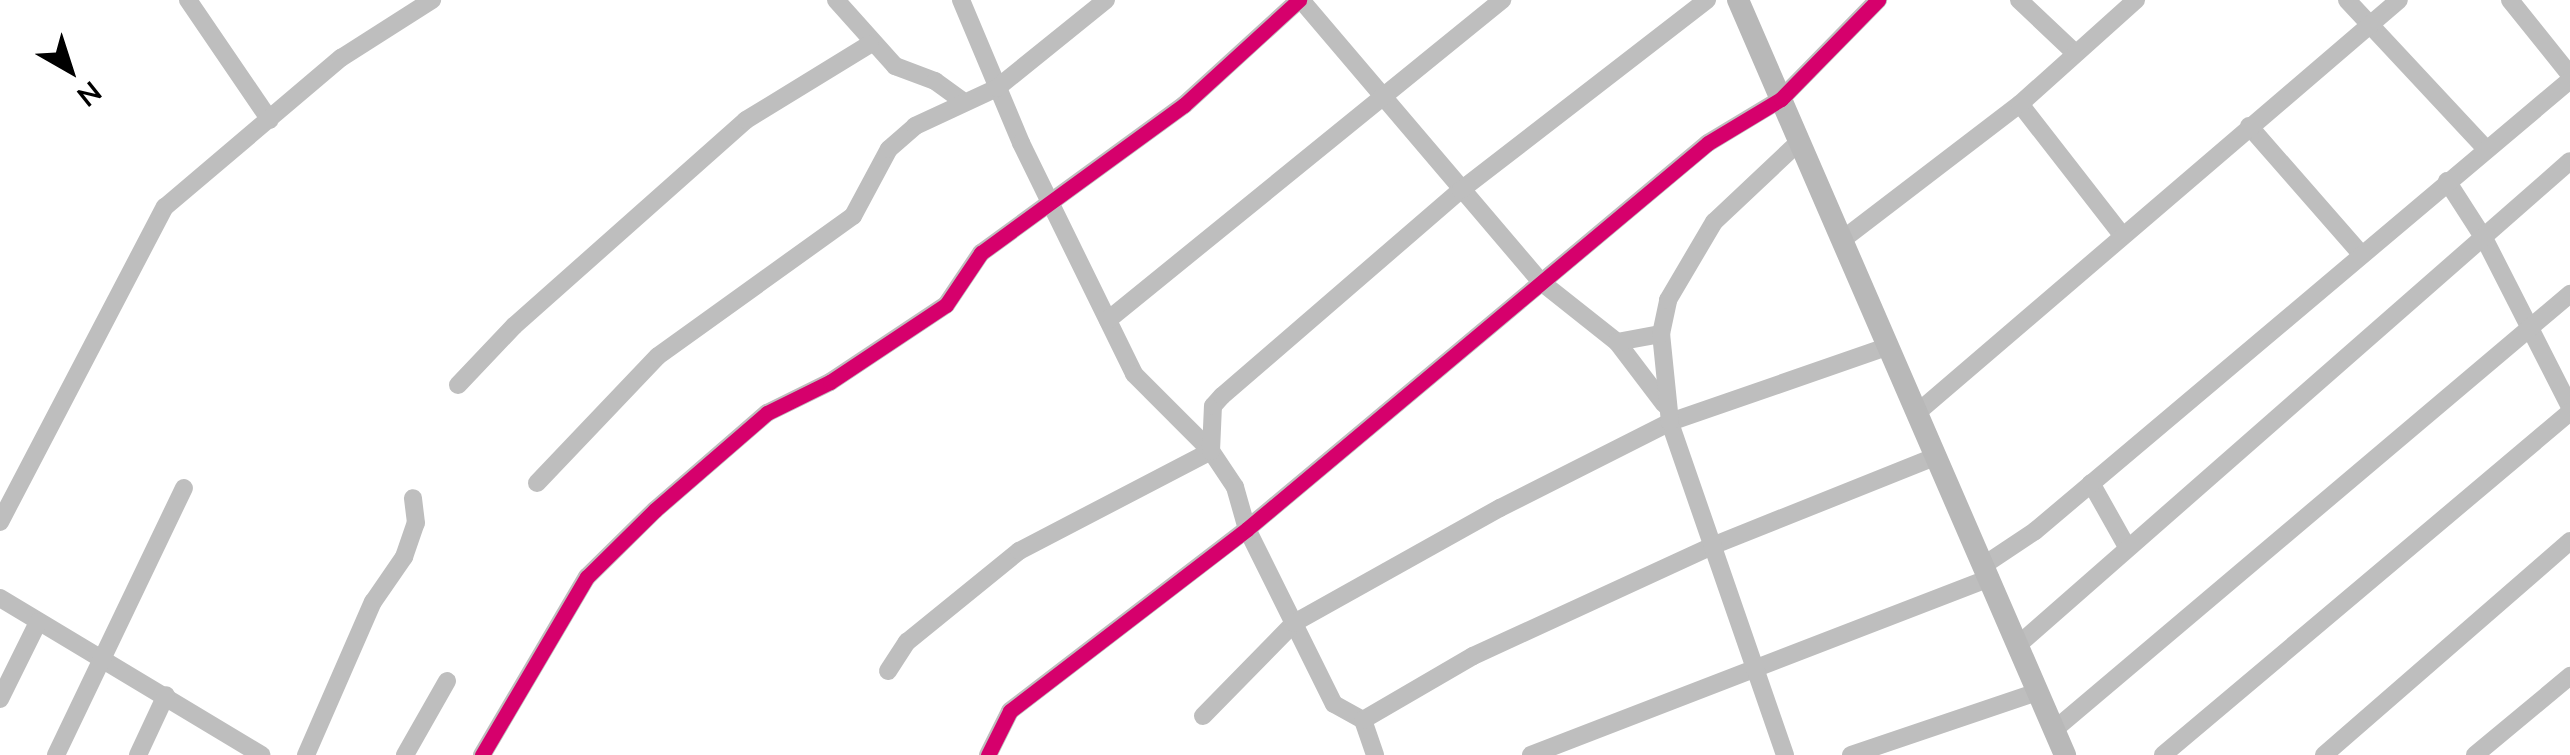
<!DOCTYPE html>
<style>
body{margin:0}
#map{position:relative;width:2570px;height:755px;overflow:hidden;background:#fff;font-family:"Nunito Sans",sans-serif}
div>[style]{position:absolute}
.street>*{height:18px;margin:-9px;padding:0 9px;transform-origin:9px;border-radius:9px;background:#bebebe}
.secondary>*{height:22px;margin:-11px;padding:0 11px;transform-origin:11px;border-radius:11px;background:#b8b8b8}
.cycleway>*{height:15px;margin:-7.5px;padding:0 7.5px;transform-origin:7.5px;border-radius:7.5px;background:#d6006c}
span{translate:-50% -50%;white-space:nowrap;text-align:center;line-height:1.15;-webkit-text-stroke:8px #fff;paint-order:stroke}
.north{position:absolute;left:20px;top:20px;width:100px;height:100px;-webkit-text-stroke:8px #fff;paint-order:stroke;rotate:141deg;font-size:28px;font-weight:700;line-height:40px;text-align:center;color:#000}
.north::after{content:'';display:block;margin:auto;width:35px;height:45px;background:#000;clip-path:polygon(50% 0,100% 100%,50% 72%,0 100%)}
</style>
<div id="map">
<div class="street">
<div style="left:188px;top:0;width:145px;rotate:55.7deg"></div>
<div style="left:836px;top:0;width:89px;rotate:48.2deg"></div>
<div style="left:895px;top:66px;width:43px;rotate:20.6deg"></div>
<div style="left:935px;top:81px;width:32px;rotate:36deg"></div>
<div style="left:961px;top:0;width:155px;rotate:67.2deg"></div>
<div style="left:1021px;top:143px;width:257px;rotate:63.9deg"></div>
<div style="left:1134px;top:374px;width:109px;rotate:45deg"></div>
<div style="left:1211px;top:451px;width:43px;rotate:56.3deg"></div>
<div style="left:1235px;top:487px;width:44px;rotate:74.1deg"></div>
<div style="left:1247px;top:529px;width:195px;rotate:63.6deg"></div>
<div style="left:1334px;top:704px;width:33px;rotate:29deg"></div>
<div style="left:1363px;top:720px;width:37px;rotate:71deg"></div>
<div style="left:1301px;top:0;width:369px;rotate:49.6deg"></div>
<div style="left:1540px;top:281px;width:98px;rotate:38.4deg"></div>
<div style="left:1617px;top:342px;width:78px;rotate:52.8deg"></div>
<div style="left:2019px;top:0;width:77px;rotate:43.4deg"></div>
<div style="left:2347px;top:0;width:202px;rotate:47deg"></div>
<div style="left:2510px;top:0;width:96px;rotate:51.3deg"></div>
<div style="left:2020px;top:104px;width:166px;rotate:52.1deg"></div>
<div style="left:2249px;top:126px;width:170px;rotate:48.8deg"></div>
<div style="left:2447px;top:181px;width:70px;rotate:57.2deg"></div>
<div style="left:2485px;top:240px;width:187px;rotate:63deg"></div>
<div style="left:1842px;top:240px;width:224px;rotate:-37.4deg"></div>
<div style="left:2020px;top:104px;width:156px;rotate:-41.9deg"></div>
<div style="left:1108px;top:320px;width:508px;rotate:-39.08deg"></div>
<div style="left:1617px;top:342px;width:45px;rotate:-10.3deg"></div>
<div style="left:458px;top:385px;width:81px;rotate:-46.5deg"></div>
<div style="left:514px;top:326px;width:310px;rotate:-41.6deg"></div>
<div style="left:746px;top:120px;width:145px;rotate:-31.5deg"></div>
<div style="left:1918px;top:412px;width:633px;rotate:-40.58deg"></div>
<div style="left:537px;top:483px;width:175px;rotate:-46.4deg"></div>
<div style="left:658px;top:356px;width:240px;rotate:-35.7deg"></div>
<div style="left:853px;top:216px;width:76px;rotate:-61.8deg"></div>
<div style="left:889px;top:149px;width:35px;rotate:-41deg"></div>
<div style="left:915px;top:126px;width:90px;rotate:-24.9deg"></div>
<div style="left:997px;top:88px;width:140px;rotate:-38.9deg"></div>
<div style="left:2091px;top:483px;width:71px;rotate:60.6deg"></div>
<div style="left:0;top:522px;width:356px;rotate:-62.4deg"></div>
<div style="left:165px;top:207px;width:231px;rotate:-40.3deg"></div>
<div style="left:341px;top:58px;width:108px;rotate:-32.5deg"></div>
<div style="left:1984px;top:565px;width:61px;rotate:-33.7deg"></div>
<div style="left:2035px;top:531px;width:700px;rotate:-40.13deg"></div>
<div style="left:0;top:598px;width:305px;rotate:31deg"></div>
<div style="left:2018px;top:645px;width:734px;rotate:-41.24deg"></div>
<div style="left:888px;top:671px;width:35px;rotate:-57deg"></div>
<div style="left:907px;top:642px;width:144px;rotate:-39.1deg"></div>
<div style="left:1019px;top:551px;width:216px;rotate:-27.5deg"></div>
<div style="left:1211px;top:451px;width:45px;rotate:-87.5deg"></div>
<div style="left:1213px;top:406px;width:13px;rotate:-48deg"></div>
<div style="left:1222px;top:396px;width:316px;rotate:-40.8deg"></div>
<div style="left:1461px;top:190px;width:311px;rotate:-37.7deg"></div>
<div style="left:0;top:699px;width:86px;rotate:-63.7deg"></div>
<div style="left:1203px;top:716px;width:130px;rotate:-45.6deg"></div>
<div style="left:1294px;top:623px;width:236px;rotate:-29.2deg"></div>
<div style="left:1500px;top:508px;width:191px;rotate:-26.8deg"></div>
<div style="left:1670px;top:422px;width:232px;rotate:-19.1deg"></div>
<div style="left:1363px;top:720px;width:127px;rotate:-30.2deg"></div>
<div style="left:1473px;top:656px;width:263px;rotate:-24.7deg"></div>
<div style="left:1712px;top:546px;width:242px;rotate:-21.8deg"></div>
<div style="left:2054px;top:730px;width:676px;rotate:-40.2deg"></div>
<div style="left:56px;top:755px;width:296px;rotate:-64.4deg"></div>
<div style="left:138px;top:755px;width:66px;rotate:-65deg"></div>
<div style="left:306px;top:755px;width:167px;rotate:-66.4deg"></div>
<div style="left:373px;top:602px;width:55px;rotate:-55.4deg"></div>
<div style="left:404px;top:557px;width:36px;rotate:-71deg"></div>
<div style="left:416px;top:523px;width:25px;rotate:-97deg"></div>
<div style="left:405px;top:755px;width:85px;rotate:-60.4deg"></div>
<div style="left:482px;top:755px;width:207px;rotate:-59.5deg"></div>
<div style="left:587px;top:577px;width:95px;rotate:-44.6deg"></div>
<div style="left:655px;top:510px;width:148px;rotate:-40.9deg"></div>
<div style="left:767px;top:413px;width:70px;rotate:-26.2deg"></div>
<div style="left:830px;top:382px;width:139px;rotate:-33.6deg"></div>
<div style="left:946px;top:305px;width:63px;rotate:-56.1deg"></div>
<div style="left:981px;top:253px;width:251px;rotate:-36.1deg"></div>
<div style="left:1184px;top:105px;width:156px;rotate:-42.4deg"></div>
<div style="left:988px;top:755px;width:49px;rotate:-63.4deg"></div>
<div style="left:1010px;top:711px;width:299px;rotate:-37.5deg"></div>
<div style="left:1247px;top:529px;width:601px;rotate:-39.94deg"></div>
<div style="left:1708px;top:143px;width:85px;rotate:-31.1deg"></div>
<div style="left:1781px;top:99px;width:139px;rotate:-45.6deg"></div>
<div style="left:1531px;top:755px;width:492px;rotate:-21.1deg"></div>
<div style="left:1785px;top:755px;width:352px;rotate:-109.1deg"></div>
<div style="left:1670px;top:422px;width:88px;rotate:-95.8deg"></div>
<div style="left:1661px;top:334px;width:35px;rotate:-78deg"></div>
<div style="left:1668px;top:300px;width:91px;rotate:-59.5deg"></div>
<div style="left:1714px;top:222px;width:117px;rotate:-43.3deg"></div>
<div style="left:1851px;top:755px;width:196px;rotate:-18.7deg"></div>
<div style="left:2163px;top:755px;width:532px;rotate:-40.12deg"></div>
<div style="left:2324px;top:755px;width:326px;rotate:-41deg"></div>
<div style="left:2475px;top:755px;width:124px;rotate:-39.7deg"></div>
</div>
<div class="secondary">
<div style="left:1738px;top:0;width:823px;rotate:66.58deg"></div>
</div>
<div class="cycleway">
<div style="left:482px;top:755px;width:207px;rotate:-59.5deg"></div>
<div style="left:587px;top:577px;width:95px;rotate:-44.6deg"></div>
<div style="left:655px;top:510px;width:148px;rotate:-40.9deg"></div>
<div style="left:767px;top:413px;width:70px;rotate:-26.2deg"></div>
<div style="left:830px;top:382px;width:139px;rotate:-33.6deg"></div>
<div style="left:946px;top:305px;width:63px;rotate:-56.1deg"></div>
<div style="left:981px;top:253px;width:251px;rotate:-36.1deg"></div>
<div style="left:1184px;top:105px;width:156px;rotate:-42.4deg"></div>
<div style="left:988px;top:755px;width:49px;rotate:-63.4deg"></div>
<div style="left:1010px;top:711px;width:299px;rotate:-37.5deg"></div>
<div style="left:1247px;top:529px;width:601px;rotate:-39.94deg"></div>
<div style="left:1708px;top:143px;width:85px;rotate:-31.1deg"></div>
<div style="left:1781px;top:99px;width:139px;rotate:-45.6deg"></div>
</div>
<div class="north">N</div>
</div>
